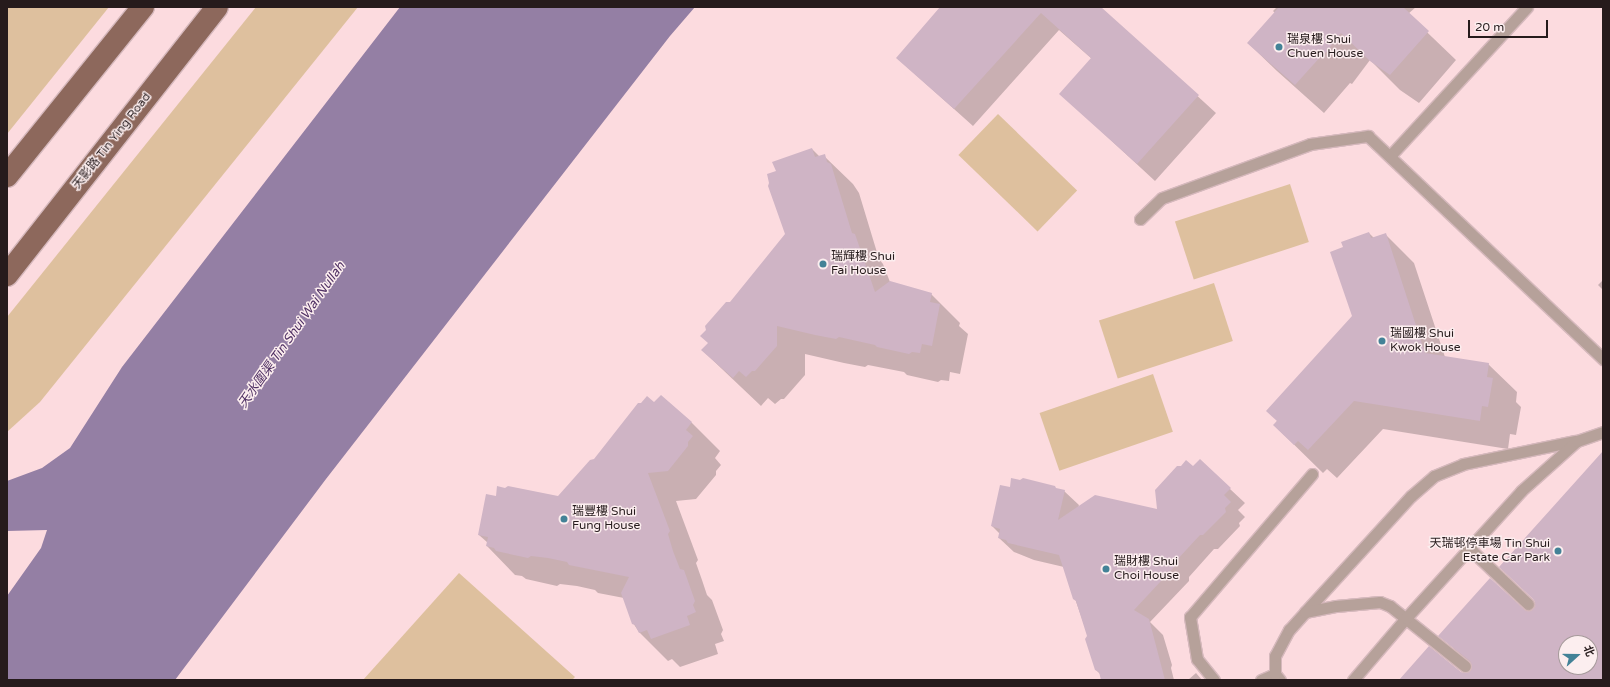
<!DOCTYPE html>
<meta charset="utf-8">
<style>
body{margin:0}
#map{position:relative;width:1610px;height:687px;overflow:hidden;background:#fcdbdf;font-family:"Varela Round","Noto Sans SC",sans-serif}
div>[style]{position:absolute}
.green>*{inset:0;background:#dec09e;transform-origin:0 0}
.water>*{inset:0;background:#947fa4}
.shadow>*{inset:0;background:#0003}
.building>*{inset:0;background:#cfb4c5}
.roads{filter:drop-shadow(1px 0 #d5b8bc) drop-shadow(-1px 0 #d5b8bc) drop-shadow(0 1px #d5b8bc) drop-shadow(0 -1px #d5b8bc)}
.lane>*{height:11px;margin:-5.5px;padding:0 5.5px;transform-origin:5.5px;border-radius:5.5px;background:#b6a19a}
.primary>*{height:22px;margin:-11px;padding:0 11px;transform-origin:11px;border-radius:11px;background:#8d685c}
.dots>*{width:11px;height:11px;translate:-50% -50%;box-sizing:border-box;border:2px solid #fceeef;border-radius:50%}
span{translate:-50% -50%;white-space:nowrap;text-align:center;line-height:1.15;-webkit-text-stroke:3px #fceeef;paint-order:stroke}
.poi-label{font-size:12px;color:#261b1c}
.left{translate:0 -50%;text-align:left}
.right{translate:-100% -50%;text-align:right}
.street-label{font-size:12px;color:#261b1c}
.water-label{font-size:13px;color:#513265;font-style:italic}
.frame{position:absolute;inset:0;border:8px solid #261b1c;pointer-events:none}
.north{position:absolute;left:1558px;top:635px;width:40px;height:40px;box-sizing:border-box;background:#fceeef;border:1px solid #a69a9b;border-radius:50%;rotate:69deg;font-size:11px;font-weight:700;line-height:16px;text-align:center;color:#261b1c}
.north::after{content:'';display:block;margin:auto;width:14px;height:18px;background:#438297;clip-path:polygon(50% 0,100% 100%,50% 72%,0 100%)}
.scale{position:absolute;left:1468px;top:20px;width:80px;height:18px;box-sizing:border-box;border:2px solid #261b1c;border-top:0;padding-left:5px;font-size:12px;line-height:14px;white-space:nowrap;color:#261b1c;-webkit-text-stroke:3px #fceeef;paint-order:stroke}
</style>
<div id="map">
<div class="green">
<div style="clip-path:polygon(7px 7px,109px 7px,7px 134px)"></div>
<div style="clip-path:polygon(256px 7px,358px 7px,40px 402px,7px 432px,7px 317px)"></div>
<div style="left:998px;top:114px;width:110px;height:57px;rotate:44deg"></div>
<div style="left:1290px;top:184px;width:61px;height:121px;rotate:72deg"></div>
<div style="left:1214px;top:283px;width:61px;height:121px;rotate:72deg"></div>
<div style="left:1153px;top:374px;width:61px;height:120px;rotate:71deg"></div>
<div style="clip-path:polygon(459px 573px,575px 677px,572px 680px,363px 680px)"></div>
</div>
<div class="water">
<div style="clip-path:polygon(400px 7px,695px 7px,670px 36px,326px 479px,175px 680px,7px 680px,7px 596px,41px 548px,47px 530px,7px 531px,7px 481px,42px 468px,70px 448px,122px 367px)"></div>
</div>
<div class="shadow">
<div style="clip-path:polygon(941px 7px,1100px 7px,1216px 113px,1155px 181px,1061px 94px,1092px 59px,1059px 30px,973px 126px,897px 58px)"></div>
<div style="clip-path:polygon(1277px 7px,1416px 7px,1408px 14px,1456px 60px,1419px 103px,1400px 90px,1370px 60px,1352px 84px,1350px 83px,1324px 113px,1277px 71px,1248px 43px,1275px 13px,1273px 11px)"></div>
<div style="clip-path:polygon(812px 149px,820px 157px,824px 156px,853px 184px,859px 193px,879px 259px,883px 264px,890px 282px,931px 294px,960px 323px,959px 326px,968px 334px,960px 374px,950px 372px,949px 381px,941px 380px,938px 382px,907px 375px,904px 372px,868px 365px,865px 367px,844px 363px,805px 354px,805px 375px,784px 399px,781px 399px,775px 404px,768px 398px,761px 406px,702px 350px,709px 343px,731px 303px,787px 234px,777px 172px)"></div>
<div style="clip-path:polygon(1369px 233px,1374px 238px,1385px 234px,1414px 263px,1445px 357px,1488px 364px,1517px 392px,1516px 402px,1521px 407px,1516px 435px,1510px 434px,1508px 449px,1383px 429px,1337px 478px,1327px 469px,1323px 473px,1274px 425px,1354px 316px,1345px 248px)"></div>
<div style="clip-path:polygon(1603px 280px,1603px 290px,1598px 285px)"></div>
<div style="clip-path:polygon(661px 396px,692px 423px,720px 451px,715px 458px,721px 465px,716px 471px,716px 475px,696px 499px,676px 501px,698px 560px,696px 563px,702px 580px,707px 595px,712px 600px,723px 630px,721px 634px,724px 641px,715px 644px,718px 654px,680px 667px,672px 659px,668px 661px,639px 632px,633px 623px,624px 598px,598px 593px,595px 590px,577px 586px,560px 584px,557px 586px,526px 579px,522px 576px,515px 575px,487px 546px,488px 543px,479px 535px,496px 497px,559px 497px)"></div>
<div style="clip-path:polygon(evenodd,1603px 459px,1603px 680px,1400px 680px,1460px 673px,1464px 674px,1471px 671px,1472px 665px,1440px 636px,1523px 610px,1530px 612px,1534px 609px,1603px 459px,1566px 643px,1590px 643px,1590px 667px,1566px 667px,1566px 643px)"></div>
<div style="clip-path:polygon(1200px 461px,1245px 503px,1238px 510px,1245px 517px,1239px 523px,1240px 526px,1218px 549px,1214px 549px,1189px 577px,1189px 581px,1150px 622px,1163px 635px,1172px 665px,1171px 668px,1174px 680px,1102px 680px,1100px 674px,1096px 670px,1088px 636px,1064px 567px,1034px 560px,1014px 552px,999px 538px,1000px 534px,992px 526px,1011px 489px,1057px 489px,1064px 491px,1079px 505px,1078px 508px,1158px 510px)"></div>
<div style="clip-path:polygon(1196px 673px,1202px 680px,1188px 680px)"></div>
</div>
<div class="building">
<div style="clip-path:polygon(940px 7px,1101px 7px,1199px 95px,1137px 164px,1059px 94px,1091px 58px,1041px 13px,954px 109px,896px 58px)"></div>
<div style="clip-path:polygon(1279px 7px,1403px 7px,1429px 31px,1390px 75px,1370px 61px,1341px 33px,1323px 56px,1322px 55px,1295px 85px,1247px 43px)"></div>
<div style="clip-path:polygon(812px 148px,815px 157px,825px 154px,827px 162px,831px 164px,852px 233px,855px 234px,875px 292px,890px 281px,932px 293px,930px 302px,940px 304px,932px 346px,922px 344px,920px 353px,912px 352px,909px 354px,877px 347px,875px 345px,839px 337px,836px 339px,815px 335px,777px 326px,777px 346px,755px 371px,752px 371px,746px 377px,739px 371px,733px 378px,701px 350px,708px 343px,700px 336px,706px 330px,705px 326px,726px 302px,730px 302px,785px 234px,768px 186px,769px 183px,767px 174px,776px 171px,772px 162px)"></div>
<div style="clip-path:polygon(1369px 232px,1371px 238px,1386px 233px,1425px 353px,1489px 363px,1487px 377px,1493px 378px,1488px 407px,1482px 406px,1480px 421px,1354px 401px,1308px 450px,1298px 441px,1294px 445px,1273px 425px,1277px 421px,1266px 411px,1352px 316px,1330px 252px,1343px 247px,1341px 242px)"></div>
<div style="clip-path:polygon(661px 395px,692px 422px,686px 430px,693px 436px,688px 442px,688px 446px,668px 471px,648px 473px,670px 531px,668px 534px,673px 551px,680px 569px,684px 570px,695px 601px,693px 605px,696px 612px,687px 616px,690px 625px,651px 639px,647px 630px,639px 633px,635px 625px,632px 624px,621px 593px,629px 577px,569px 565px,567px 562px,548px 558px,531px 556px,528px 558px,496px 551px,494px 548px,486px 546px,488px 537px,478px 535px,486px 494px,496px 496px,497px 486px,505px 488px,508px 486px,558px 496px,590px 460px,594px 459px,638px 403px,641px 403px,647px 396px,654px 402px)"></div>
<div style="clip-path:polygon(evenodd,1603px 451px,1603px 680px,1399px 680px,1429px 646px,1461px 672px,1464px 673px,1470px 671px,1472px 667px,1470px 661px,1438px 636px,1490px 578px,1524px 609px,1530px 611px,1533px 608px,1535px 602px,1533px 599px,1499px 567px,1603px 451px,1566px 643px,1590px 643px,1590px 667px,1566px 667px,1566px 643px)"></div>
<div style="clip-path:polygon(1200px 459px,1231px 488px,1224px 495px,1231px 502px,1225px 508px,1226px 512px,1203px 535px,1200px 535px,1175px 562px,1175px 566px,1134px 610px,1149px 619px,1165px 680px,1101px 680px,1099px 672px,1095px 670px,1085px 639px,1087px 636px,1076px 601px,1073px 599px,1059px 555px,1008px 543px,1006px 540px,998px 538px,1000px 529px,991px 526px,1000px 485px,1010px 487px,1011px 478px,1020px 480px,1023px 478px,1055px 486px,1056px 488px,1065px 490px,1058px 520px,1095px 495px,1157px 509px,1155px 490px,1177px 466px,1181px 466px,1186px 460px,1193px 466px)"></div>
</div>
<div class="roads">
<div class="lane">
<div style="left:1390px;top:156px;width:202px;rotate:-47.4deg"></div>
<div style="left:1140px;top:219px;width:30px;rotate:-44deg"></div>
<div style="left:1162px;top:198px;width:158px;rotate:-20deg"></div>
<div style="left:1310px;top:144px;width:59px;rotate:-7.9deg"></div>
<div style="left:1368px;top:136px;width:324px;rotate:43.5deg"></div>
<div style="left:1470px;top:549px;width:80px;rotate:43.5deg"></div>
<div style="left:1305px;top:612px;width:157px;rotate:-47.6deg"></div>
<div style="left:1411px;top:496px;width:30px;rotate:-41deg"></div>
<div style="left:1434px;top:476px;width:31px;rotate:-22deg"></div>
<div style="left:1463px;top:464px;width:114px;rotate:-11.6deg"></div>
<div style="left:1214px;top:680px;width:27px;rotate:-129deg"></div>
<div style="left:1197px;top:659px;width:43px;rotate:-99.5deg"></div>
<div style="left:1190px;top:617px;width:188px;rotate:-49.5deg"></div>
<div style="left:1261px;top:680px;width:15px;rotate:-23deg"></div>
<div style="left:1280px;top:680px;width:8px;rotate:-130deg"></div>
<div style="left:1275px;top:674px;width:18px;rotate:-90deg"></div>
<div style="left:1275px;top:656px;width:30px;rotate:-62deg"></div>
<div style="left:1289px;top:630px;width:24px;rotate:-48deg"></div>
<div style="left:1305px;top:612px;width:32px;rotate:-11deg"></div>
<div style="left:1336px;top:606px;width:44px;rotate:-5.2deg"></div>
<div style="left:1380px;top:602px;width:11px;rotate:22deg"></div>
<div style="left:1390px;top:606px;width:96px;rotate:38.7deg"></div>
<div style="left:1353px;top:680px;width:82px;rotate:-49.5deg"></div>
<div style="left:1406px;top:618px;width:171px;rotate:-47.8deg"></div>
<div style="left:1521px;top:491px;width:75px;rotate:-41.8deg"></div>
<div style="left:1577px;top:441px;width:28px;rotate:-19deg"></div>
</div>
<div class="primary">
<div style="left:7px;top:176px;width:217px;rotate:-51.2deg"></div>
<div style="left:7px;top:275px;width:340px;rotate:-51.9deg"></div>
</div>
</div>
<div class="dots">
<div style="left:1279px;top:47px;background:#438297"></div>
<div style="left:823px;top:264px;background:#438297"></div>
<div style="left:1382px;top:341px;background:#438297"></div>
<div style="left:564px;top:519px;background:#438297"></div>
<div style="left:1558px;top:551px;background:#438297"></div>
<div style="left:1106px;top:569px;background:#438297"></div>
</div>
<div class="poi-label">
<span class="left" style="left:1287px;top:47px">瑞泉樓 Shui<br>Chuen House</span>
<span class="left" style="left:831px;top:264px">瑞輝樓 Shui<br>Fai House</span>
<span class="left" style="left:1390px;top:341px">瑞國樓 Shui<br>Kwok House</span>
<span class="left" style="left:572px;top:519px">瑞豐樓 Shui<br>Fung House</span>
<span class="right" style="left:1550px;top:551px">天瑞邨停車場 Tin Shui<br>Estate Car Park</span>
<span class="left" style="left:1114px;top:569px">瑞財樓 Shui<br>Choi House</span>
</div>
<div class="street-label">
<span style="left:112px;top:141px;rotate:-52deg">天影路 Tin Ying Road</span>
</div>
<div class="water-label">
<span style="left:292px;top:335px;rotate:-55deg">天水圍渠 Tin Shui Wai Nullah</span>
</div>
<div class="frame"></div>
<div class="north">北</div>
<div class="scale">20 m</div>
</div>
